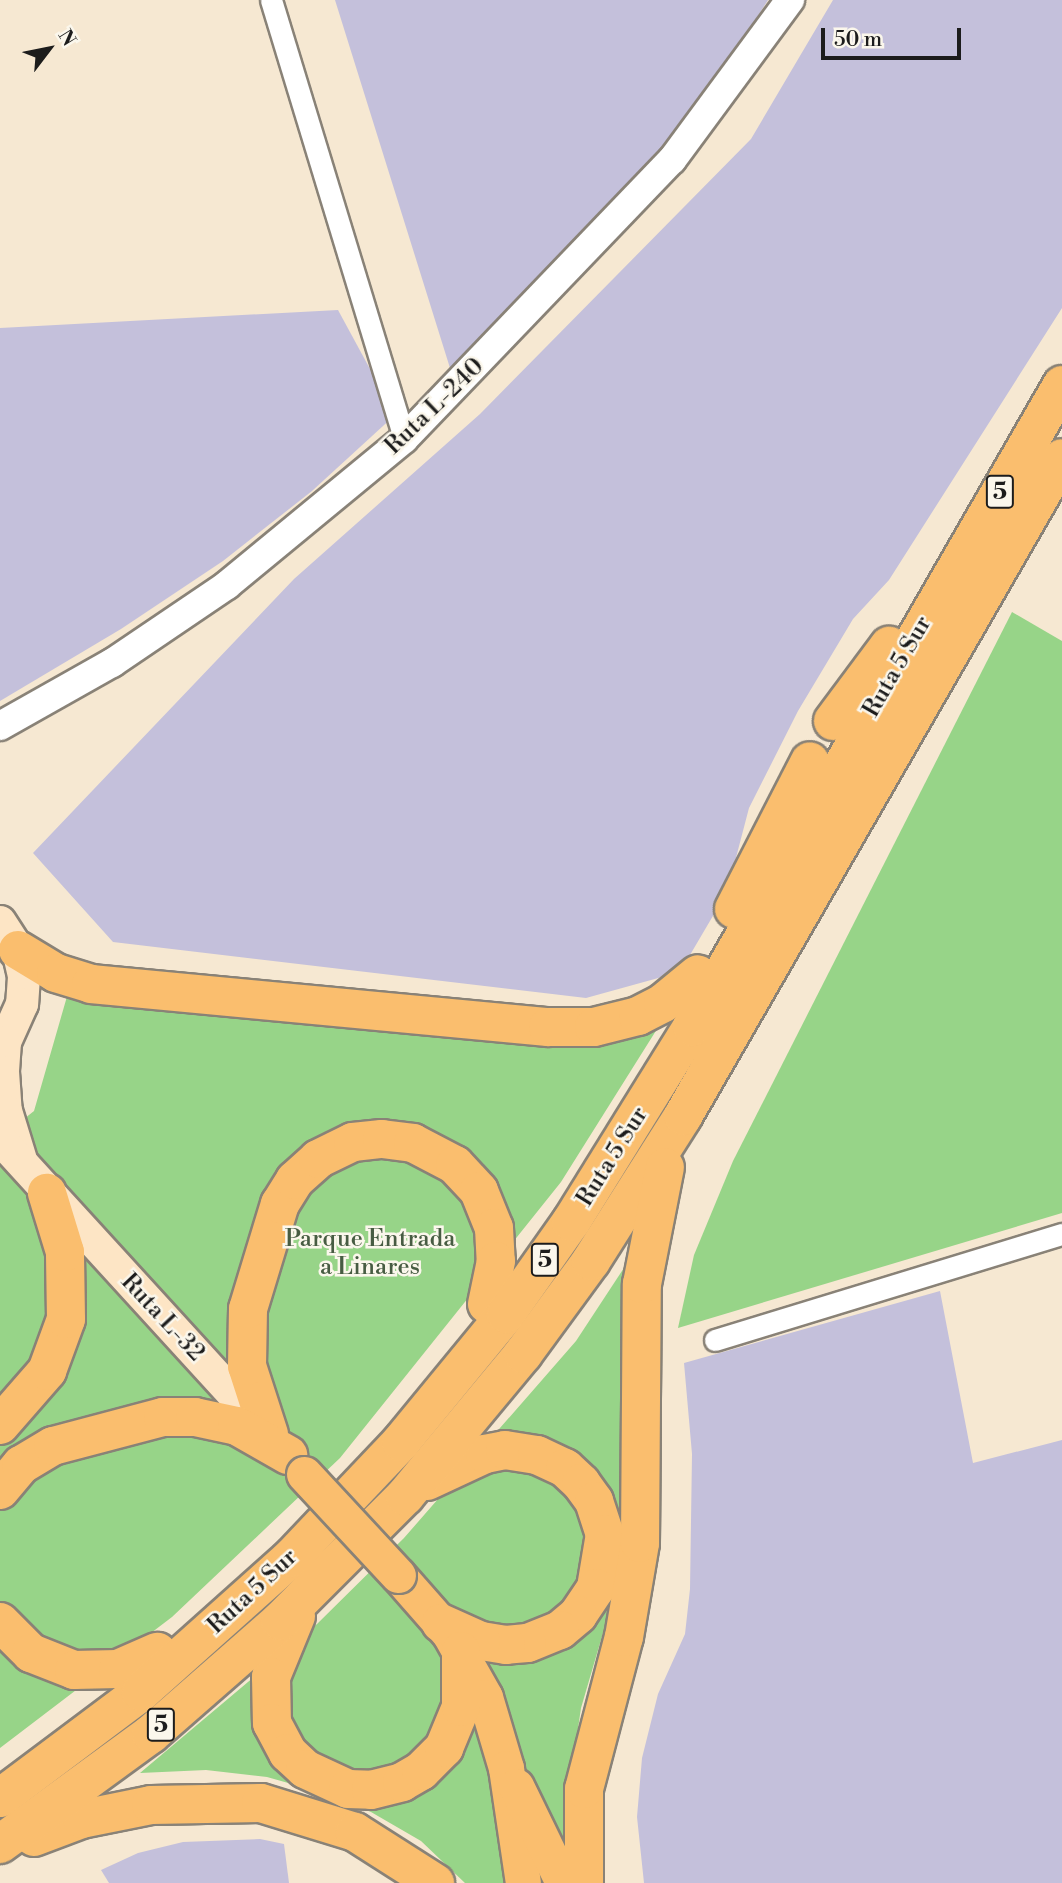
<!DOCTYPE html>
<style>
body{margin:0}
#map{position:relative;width:1062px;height:1883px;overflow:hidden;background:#f6e8d2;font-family:"Libre Bodoni",serif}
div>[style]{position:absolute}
.industrial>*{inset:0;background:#c4c0db}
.green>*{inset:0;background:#97d488}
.roads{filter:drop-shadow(2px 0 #898277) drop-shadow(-2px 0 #898277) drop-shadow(0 2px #898277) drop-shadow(0 -2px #898277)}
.minor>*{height:21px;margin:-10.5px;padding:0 10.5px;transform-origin:10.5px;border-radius:10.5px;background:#fff}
.tertiary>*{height:28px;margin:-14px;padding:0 14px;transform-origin:14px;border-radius:14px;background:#fff}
.secondary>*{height:32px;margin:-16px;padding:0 16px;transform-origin:16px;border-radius:16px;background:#fde5c5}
.primary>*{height:35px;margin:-17.5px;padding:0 17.5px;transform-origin:17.5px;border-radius:17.5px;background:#fabe6e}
.motorway>*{height:38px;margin:-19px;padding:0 19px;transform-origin:19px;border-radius:19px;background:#fabe6e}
.bridges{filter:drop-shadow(2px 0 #898277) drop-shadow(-2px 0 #898277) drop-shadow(0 2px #898277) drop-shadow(0 -2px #898277)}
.primary-bridge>*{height:35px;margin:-17.5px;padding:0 17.5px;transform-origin:17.5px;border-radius:17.5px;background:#fabe6e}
span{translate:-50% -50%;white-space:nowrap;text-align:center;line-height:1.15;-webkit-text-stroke:5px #fbf7ec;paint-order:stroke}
.shield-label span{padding:2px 5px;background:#fbf7ec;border:2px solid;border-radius:5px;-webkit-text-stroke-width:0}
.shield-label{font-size:23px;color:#1c1c1c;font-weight:700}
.street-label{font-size:24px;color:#1c1c1c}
.park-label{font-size:24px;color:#475c42}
.north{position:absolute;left:14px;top:14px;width:70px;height:70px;-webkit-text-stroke:5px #fbf7ec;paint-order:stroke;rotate:58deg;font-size:19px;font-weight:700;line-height:28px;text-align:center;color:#1c1c1c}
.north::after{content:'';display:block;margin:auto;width:24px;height:32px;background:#1c1c1c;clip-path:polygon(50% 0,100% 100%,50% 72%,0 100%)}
.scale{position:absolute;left:821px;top:28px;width:140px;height:32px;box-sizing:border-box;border:4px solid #1c1c1c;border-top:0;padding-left:9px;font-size:21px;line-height:24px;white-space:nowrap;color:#1c1c1c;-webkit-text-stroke:5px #fbf7ec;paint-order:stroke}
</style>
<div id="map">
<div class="industrial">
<div style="clip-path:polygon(335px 0,768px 0,723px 71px,631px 187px,450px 368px)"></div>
<div style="clip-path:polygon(833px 0,1062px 0,1062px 308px,889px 580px,853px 619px,798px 711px,749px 808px,727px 892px,680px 972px,586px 998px,113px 942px,33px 853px,294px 579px,480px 414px,751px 139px)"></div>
<div style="clip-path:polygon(338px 310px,395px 415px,312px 491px,223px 561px,121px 629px,0 701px,0 328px)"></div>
<div style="clip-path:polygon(940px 1291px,973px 1463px,1062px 1440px,1062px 1883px,644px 1883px,637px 1817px,642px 1758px,658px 1694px,685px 1634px,690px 1589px,692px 1454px,684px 1363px)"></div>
<div style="clip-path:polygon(260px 1839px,284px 1844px,289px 1883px,109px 1883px,101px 1870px,138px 1853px,183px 1842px)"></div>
</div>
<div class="green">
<div style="clip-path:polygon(1012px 612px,1062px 641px,1062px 1213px,678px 1328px,694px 1255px,733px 1161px)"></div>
<div style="clip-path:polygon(68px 993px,548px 1036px,669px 1010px,561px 1182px,340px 1458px,172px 1617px,0 1748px,0 1138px,34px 1111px)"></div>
<div style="clip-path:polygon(639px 1245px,625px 1558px,581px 1708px,569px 1790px,568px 1871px,549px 1818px,518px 1883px,465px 1883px,421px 1841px,371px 1812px,320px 1792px,267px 1777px,206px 1770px,140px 1773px,317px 1624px,404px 1538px,576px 1341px)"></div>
</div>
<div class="roads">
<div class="minor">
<div style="left:271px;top:0;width:459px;rotate:73.1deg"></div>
<div style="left:715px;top:1340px;width:363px;rotate:-17deg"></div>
</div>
<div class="tertiary">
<div style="left:0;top:726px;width:129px;rotate:-29.4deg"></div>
<div style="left:112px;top:663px;width:139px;rotate:-34.1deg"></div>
<div style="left:227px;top:585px;width:229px;rotate:-39.5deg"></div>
<div style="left:404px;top:439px;width:387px;rotate:-46.2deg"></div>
<div style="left:672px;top:160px;width:199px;rotate:-53.6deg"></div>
</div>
<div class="secondary">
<div style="left:0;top:922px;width:33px;rotate:57deg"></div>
<div style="left:18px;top:950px;width:28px;rotate:77deg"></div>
<div style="left:24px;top:977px;width:27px;rotate:94deg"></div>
<div style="left:22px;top:1004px;width:42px;rotate:114.1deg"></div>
<div style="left:5px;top:1042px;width:30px;rotate:94deg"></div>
<div style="left:3px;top:1072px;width:39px;rotate:86deg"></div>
<div style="left:6px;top:1111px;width:51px;rotate:73deg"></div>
<div style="left:0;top:1139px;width:398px;rotate:47.6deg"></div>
</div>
<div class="primary">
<div style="left:398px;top:1575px;width:77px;rotate:48.7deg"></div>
<div style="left:449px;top:1633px;width:73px;rotate:60.6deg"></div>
<div style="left:485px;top:1697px;width:74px;rotate:73.5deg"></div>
<div style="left:506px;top:1768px;width:116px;rotate:81.6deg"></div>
<div style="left:516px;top:1786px;width:108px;rotate:64.1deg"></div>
</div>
<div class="motorway">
<div style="left:833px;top:721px;width:94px;rotate:-53.3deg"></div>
<div style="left:734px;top:909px;width:166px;rotate:-62.8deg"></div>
<div style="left:18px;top:950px;width:44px;rotate:31.2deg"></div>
<div style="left:56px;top:973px;width:37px;rotate:17deg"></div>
<div style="left:91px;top:984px;width:459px;rotate:5.4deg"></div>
<div style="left:548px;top:1027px;width:46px"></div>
<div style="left:594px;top:1027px;width:45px;rotate:-14deg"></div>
<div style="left:638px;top:1016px;width:28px;rotate:-27deg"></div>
<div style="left:663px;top:1003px;width:45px;rotate:-39.6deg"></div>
<div style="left:0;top:1425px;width:72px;rotate:-49deg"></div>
<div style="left:47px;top:1371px;width:55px;rotate:-69.9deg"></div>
<div style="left:66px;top:1319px;width:67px;rotate:-90.9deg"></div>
<div style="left:65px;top:1252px;width:62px;rotate:-107deg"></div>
<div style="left:269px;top:1434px;width:71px;rotate:-107.9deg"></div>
<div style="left:247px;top:1366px;width:57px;rotate:-89deg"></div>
<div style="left:248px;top:1309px;width:110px;rotate:-73.1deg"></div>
<div style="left:280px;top:1204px;width:28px;rotate:-58deg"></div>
<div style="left:295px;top:1180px;width:31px;rotate:-42deg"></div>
<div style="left:318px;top:1159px;width:39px;rotate:-26deg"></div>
<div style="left:353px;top:1142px;width:29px;rotate:-6deg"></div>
<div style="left:382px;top:1139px;width:31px;rotate:7deg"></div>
<div style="left:413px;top:1143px;width:47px;rotate:27.6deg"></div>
<div style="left:455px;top:1165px;width:35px;rotate:47deg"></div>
<div style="left:479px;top:1191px;width:40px;rotate:68deg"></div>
<div style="left:494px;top:1228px;width:33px;rotate:87deg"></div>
<div style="left:496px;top:1261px;width:44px;rotate:101.8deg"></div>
<div style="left:427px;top:1481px;width:64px;rotate:-25deg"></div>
<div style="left:485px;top:1454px;width:20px;rotate:-11deg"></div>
<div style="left:505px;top:1450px;width:32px;rotate:9deg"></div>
<div style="left:537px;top:1455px;width:31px;rotate:25deg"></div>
<div style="left:565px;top:1468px;width:22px;rotate:43deg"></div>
<div style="left:581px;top:1483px;width:22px;rotate:54deg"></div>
<div style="left:594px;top:1501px;width:35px;rotate:72deg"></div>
<div style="left:605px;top:1534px;width:55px;rotate:99.5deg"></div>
<div style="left:596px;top:1588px;width:32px;rotate:124deg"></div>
<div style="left:578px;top:1615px;width:23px;rotate:140deg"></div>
<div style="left:560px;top:1630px;width:35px;rotate:158deg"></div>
<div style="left:527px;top:1643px;width:21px;rotate:175deg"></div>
<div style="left:506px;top:1645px;width:25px;rotate:-171deg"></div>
<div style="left:481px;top:1641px;width:44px;rotate:-155.8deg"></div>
<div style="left:0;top:1490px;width:33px;rotate:-50deg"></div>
<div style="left:21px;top:1465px;width:37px;rotate:-31deg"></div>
<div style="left:53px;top:1446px;width:114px;rotate:-14.8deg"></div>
<div style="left:163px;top:1417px;width:32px"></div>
<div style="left:195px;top:1417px;width:43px;rotate:12.1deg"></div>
<div style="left:237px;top:1426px;width:59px;rotate:29.6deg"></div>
<div style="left:296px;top:1616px;width:66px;rotate:112.3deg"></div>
<div style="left:271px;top:1677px;width:46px;rotate:88.8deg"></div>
<div style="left:272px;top:1723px;width:34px;rotate:62deg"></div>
<div style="left:288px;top:1753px;width:23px;rotate:43deg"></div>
<div style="left:305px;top:1769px;width:47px;rotate:24.9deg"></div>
<div style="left:348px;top:1789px;width:23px;rotate:2deg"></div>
<div style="left:371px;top:1790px;width:32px;rotate:-14deg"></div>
<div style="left:402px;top:1782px;width:22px;rotate:-30deg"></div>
<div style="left:421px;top:1771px;width:33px;rotate:-45deg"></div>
<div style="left:444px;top:1748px;width:44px;rotate:-67.5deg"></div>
<div style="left:461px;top:1707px;width:56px;rotate:-90deg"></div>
<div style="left:0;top:1622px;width:44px;rotate:45deg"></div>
<div style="left:31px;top:1653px;width:46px;rotate:21.6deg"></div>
<div style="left:74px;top:1670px;width:44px;rotate:-1.3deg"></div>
<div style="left:118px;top:1669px;width:43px;rotate:-23.6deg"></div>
<div style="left:0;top:1798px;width:176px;rotate:-36.9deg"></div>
<div style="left:141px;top:1692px;width:201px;rotate:-41.8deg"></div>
<div style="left:291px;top:1558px;width:160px;rotate:-46.5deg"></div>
<div style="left:401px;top:1442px;width:166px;rotate:-50.6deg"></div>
<div style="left:506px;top:1314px;width:113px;rotate:-54.8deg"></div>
<div style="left:571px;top:1222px;width:229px;rotate:-58.2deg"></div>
<div style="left:692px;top:1027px;width:741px;rotate:-60.04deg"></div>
<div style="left:34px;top:1837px;width:51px;rotate:-20.6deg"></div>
<div style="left:82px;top:1819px;width:70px;rotate:-11.5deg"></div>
<div style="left:151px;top:1805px;width:110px;rotate:-1deg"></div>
<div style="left:261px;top:1803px;width:98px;rotate:17.1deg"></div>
<div style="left:355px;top:1832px;width:95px;rotate:32.5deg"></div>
<div style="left:0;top:1844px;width:187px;rotate:-36.1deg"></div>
<div style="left:151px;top:1734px;width:171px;rotate:-41.2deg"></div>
<div style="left:280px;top:1621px;width:177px;rotate:-45deg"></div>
<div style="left:405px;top:1496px;width:185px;rotate:-50.3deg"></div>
<div style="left:523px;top:1354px;width:115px;rotate:-53.8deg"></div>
<div style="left:591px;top:1261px;width:172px;rotate:-57.6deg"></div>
<div style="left:683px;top:1116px;width:759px;rotate:-60.06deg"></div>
<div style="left:584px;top:1883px;width:94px;rotate:-90deg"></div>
<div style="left:584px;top:1789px;width:157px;rotate:-75.3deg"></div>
<div style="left:624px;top:1637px;width:95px;rotate:-80.3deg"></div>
<div style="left:640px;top:1543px;width:259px;rotate:-89.6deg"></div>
<div style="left:642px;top:1284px;width:119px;rotate:-78.9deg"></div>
</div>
</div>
<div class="bridges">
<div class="primary-bridge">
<div style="left:304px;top:1474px;width:138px;rotate:47.1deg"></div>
</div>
</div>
<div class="shield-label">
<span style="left:1000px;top:492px">5</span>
<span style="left:545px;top:1260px">5</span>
<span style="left:161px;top:1725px">5</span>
</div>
<div class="street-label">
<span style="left:435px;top:407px;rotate:-44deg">Ruta L-240</span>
<span style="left:898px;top:667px;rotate:-60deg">Ruta 5 Sur</span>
<span style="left:613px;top:1157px;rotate:-58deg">Ruta 5 Sur</span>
<span style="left:162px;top:1318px;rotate:47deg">Ruta L-32</span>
<span style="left:253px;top:1592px;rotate:-43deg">Ruta 5 Sur</span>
</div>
<div class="park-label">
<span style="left:370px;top:1254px">Parque Entrada<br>a Linares</span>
</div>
<div class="north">N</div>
<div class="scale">50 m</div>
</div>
